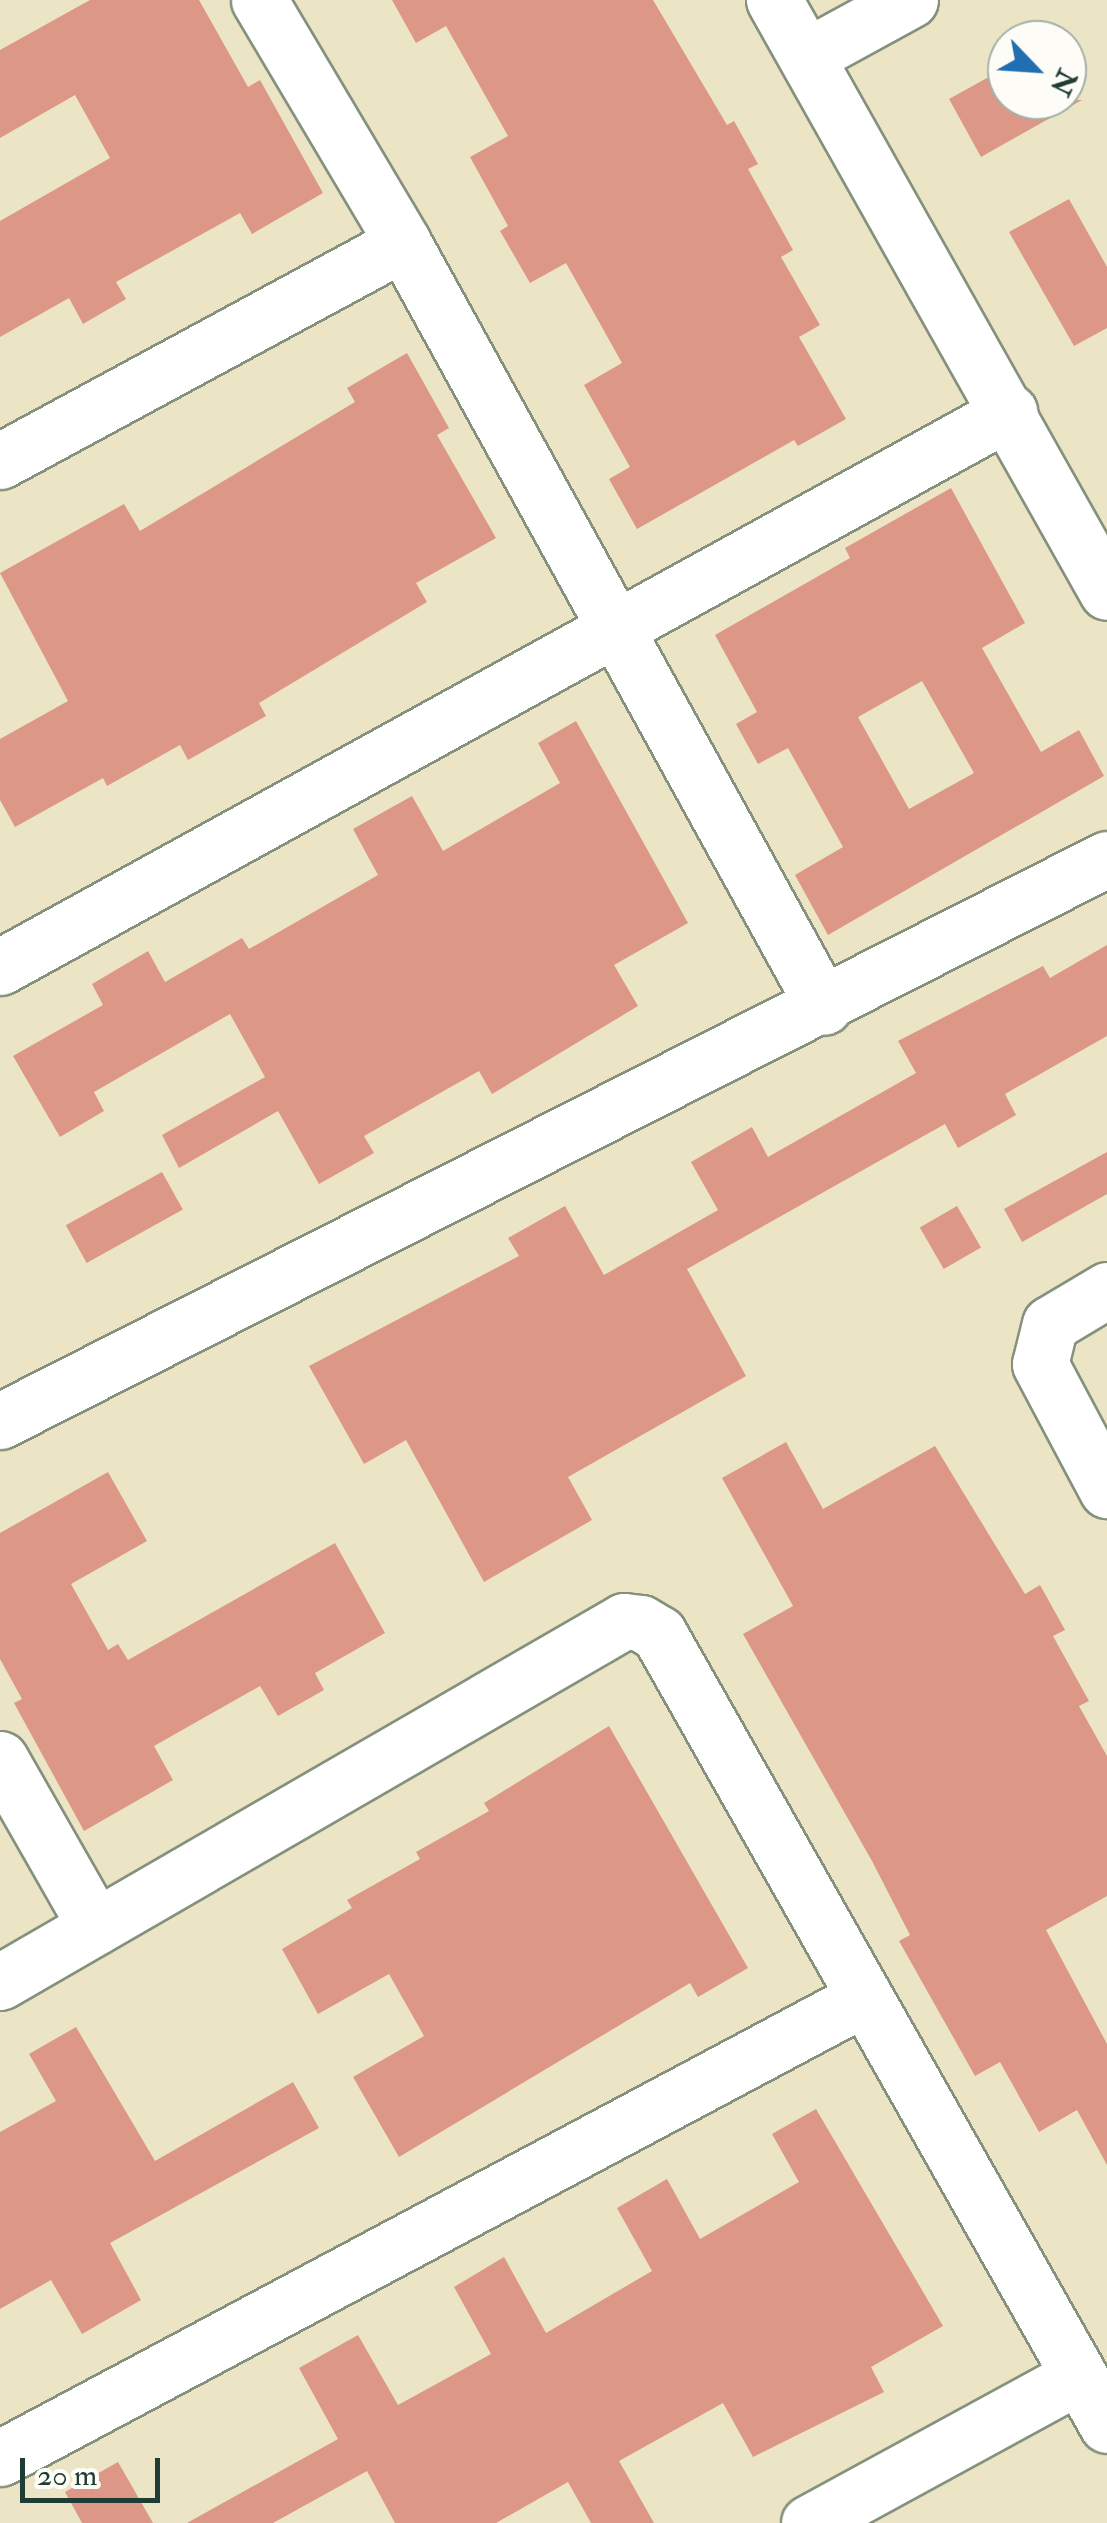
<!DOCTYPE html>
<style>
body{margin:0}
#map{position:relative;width:1107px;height:2523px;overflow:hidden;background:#ebe5c6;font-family:"IM FELL Double Pica",serif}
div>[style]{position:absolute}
.building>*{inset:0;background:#dc9787;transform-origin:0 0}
.roads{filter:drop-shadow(2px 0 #85917d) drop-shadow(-2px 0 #85917d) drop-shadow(0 2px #85917d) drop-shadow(0 -2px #85917d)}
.minor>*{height:55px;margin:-27.5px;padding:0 27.5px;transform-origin:27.5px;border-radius:27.5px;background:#fff}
span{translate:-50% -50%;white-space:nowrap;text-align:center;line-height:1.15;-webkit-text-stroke:10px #fdfcf7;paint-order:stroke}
.north{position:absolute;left:987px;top:20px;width:100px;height:100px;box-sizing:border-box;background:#fdfcf7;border:2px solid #a4b0a9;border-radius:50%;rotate:115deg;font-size:28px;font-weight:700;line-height:40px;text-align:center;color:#1f3d34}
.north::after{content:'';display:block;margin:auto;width:35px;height:45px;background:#1f6fb2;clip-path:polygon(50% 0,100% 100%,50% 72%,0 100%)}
.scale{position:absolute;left:20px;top:2458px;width:140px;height:45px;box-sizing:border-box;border:5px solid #1f3d34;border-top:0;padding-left:12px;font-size:30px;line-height:35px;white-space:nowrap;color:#1f3d34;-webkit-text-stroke:8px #fdfcf7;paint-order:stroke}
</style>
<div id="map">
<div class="building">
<div style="clip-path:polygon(90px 0,199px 0,248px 87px,260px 80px,323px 193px,252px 234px,240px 213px,116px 282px,126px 299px,83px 324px,69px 298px,0 337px,0 221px,110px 158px,75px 95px,0 138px,0 50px)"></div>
<div style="clip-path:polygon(392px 0,653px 0,727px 125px,734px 121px,758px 164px,748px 169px,793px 250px,781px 257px,820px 325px,799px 337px,846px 419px,798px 446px,794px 440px,637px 529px,609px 479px,630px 467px,584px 385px,622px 363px,566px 263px,530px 283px,500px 231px,508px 226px,470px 157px,508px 136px,446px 26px,416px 43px)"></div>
<div style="clip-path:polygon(1007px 67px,1007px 100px,1082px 100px,981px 157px,949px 99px)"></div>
<div style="clip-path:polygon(1069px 199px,1107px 267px,1107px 328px,1074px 346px,1009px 232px)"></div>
<div style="clip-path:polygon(407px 353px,449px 428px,437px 435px,496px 538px,416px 583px,427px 602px,259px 703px,266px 716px,188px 760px,180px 745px,107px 786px,103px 778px,15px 827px,0 800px,0 739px,68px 701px,0 573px,124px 504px,140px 531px,355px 402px,347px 388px)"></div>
<div style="clip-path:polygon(evenodd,951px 488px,1025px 623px,982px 648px,1041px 752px,1079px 730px,1104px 776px,828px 935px,795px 875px,843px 847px,788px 748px,758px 764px,736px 724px,757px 712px,715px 635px,850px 558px,845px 548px,951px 488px,922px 681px,974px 773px,909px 809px,858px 717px,922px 681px)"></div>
<div style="clip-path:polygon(576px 721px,688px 923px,614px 965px,638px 1006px,492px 1094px,479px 1071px,364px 1136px,374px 1153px,319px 1184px,278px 1111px,179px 1168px,162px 1135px,265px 1077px,230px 1014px,94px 1092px,104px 1111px,60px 1137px,13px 1056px,103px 1005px,92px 984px,148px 951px,165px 982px,242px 938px,249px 949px,378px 875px,353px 829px,412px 796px,443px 851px,560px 783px,538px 743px)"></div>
<div style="clip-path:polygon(1107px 945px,1107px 1036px,1005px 1094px,1016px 1115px,958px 1148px,945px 1124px,687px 1269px,746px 1376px,568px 1477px,592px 1520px,484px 1582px,406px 1440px,364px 1464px,309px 1366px,519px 1256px,508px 1238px,565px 1206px,604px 1275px,718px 1210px,691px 1162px,752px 1127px,768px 1157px,916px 1073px,898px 1041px,1043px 966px,1050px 978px)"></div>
<div style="clip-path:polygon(1107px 1152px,1107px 1194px,1022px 1242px,1004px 1209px)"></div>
<div style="left:162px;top:1172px;width:43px;height:110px;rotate:61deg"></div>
<div style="left:957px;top:1206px;width:48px;height:43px;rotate:60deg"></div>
<div style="clip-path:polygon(786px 1442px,823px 1509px,935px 1446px,1025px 1594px,1040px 1585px,1065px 1630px,1053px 1636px,1089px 1701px,1079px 1706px,1107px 1756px,1107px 1896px,1046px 1930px,1107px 2044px,1107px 2165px,1077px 2110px,1039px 2132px,1000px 2062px,975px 2076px,899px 1941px,910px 1935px,872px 1861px,743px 1634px,793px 1606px,722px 1478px)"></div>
<div style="clip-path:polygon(108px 1472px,147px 1541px,71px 1584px,108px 1650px,118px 1644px,128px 1660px,335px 1543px,385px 1633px,315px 1673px,324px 1690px,278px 1716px,260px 1686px,154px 1746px,173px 1780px,84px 1831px,14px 1703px,22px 1699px,0 1659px,0 1533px)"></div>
<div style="clip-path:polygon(609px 1726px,748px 1968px,698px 1997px,690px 1983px,399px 2157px,353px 2077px,424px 2036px,389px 1974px,318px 2014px,282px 1949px,352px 1908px,347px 1900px,420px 1859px,416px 1852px,489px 1811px,484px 1803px)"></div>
<div style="clip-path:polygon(76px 2027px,155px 2161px,293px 2082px,319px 2128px,110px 2243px,141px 2300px,82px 2334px,51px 2280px,0 2309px,0 2132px,56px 2101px,29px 2054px)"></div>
<div style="clip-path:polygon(816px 2109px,943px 2326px,871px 2367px,884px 2392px,753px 2457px,723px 2403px,619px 2461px,654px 2523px,591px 2523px,568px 2482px,496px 2523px,395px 2523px,367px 2471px,273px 2523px,187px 2523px,338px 2439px,299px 2368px,358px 2335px,398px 2405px,491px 2354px,454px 2287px,504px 2257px,546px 2333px,652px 2271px,617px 2208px,667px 2179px,700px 2239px,799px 2182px,772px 2134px)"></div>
<div style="clip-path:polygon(118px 2462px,153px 2523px,82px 2523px,65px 2492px)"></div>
</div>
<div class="roads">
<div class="minor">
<div style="left:259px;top:0;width:282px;rotate:59.3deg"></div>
<div style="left:403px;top:243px;width:872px;rotate:61.14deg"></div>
<div style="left:774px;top:0;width:679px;rotate:60.64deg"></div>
<div style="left:809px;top:55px;width:115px;rotate:-28.6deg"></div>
<div style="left:0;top:461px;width:458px;rotate:-28.4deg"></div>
<div style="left:0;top:967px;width:1152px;rotate:-28.81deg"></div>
<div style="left:1107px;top:1290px;width:66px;rotate:149.2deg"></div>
<div style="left:1050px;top:1324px;width:41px;rotate:104deg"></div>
<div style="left:1040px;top:1364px;width:143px;rotate:62deg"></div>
<div style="left:0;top:1421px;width:1241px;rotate:-26.92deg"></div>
<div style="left:0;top:1759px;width:193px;rotate:60.3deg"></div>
<div style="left:0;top:1982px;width:721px;rotate:-30.05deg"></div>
<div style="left:624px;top:1621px;width:17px;rotate:7deg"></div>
<div style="left:641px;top:1623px;width:21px;rotate:31deg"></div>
<div style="left:659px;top:1634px;width:909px;rotate:60.47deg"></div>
<div style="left:0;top:2458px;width:979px;rotate:-28.03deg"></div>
<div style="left:809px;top:2523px;width:307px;rotate:-28.6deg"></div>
</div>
</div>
<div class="north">N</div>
<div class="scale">20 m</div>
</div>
